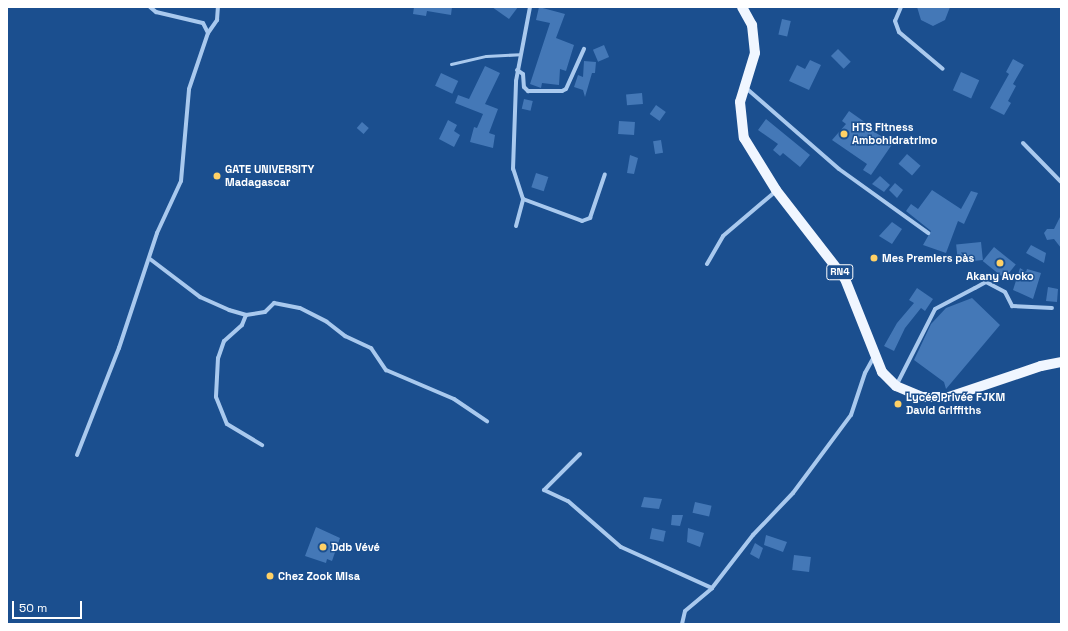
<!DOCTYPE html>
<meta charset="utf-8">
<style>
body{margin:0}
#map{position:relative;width:1068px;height:631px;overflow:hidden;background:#1b4f8f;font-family:"Space Grotesk",sans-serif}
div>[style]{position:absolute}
.building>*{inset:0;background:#4478b7;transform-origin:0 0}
.service>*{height:3px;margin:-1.5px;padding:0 1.5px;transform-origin:1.5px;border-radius:1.5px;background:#a9c9ee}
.minor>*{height:4px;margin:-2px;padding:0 2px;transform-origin:2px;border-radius:2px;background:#a9c9ee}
.primary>*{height:10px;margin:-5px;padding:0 5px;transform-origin:5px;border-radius:5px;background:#f0f6ff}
.dots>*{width:11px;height:11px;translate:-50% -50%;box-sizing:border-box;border:2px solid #1b4f8f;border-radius:50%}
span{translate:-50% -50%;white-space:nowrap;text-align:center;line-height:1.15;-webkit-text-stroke:3px #1b4f8f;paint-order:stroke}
.shield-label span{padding:1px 3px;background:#1b4f8f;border:1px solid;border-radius:3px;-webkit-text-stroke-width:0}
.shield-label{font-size:10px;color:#fff;font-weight:700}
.poi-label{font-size:11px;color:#fff;font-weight:700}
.left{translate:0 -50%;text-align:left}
.frame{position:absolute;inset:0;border:8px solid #fff;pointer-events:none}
.scale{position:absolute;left:12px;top:601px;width:70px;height:18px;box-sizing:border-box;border:2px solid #fff;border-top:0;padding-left:5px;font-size:12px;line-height:14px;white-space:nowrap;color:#fff;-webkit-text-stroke:3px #1b4f8f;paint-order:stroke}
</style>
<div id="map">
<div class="building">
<div style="clip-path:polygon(414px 7px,452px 7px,451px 15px,427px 11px,426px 16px,413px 14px)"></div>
<div style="clip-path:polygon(492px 7px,518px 7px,509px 19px)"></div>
<div style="clip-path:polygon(539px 7px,565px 14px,556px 38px,574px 45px,566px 71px,560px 69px,559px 85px,542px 83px,541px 88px,530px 84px,550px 23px,536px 20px)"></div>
<div style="clip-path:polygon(917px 7px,950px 7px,945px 20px,933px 26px,921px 20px)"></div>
<div style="left:782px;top:19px;width:9px;height:16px;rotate:13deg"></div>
<div style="left:604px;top:45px;width:13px;height:12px;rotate:67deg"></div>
<div style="left:838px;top:49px;width:18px;height:10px;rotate:45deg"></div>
<div style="clip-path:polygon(1013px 59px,1024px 65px,1013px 84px,1016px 86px,1008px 101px,1011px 103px,1004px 115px,990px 108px,1009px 74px,1006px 72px)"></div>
<div style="clip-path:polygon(810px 60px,821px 65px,809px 90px,789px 81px,797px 65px,805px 69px)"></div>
<div style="clip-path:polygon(584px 61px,596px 62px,595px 73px,592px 73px,585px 97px,583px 90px,574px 87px,578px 75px,583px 77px)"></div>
<div style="clip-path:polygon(485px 66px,500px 73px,485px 104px,498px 109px,489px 133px,495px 135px,493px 148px,470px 142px,474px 127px,477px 128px,483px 114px,455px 103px,458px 95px,469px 99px)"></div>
<div style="left:961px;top:72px;width:20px;height:20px;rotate:24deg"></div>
<div style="left:441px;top:73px;width:19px;height:14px;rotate:25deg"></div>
<div style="left:642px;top:93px;width:11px;height:16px;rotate:85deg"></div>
<div style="left:524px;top:99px;width:9px;height:10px;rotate:13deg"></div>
<div style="left:656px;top:105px;width:12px;height:11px;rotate:35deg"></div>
<div style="clip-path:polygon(849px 111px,866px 123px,864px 126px,893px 143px,871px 175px,863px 170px,867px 164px,832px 140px,846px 124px,842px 121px)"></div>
<div style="clip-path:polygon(766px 119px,810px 155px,800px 167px,783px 153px,780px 156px,773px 150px,778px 144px,758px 130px)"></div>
<div style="clip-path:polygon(448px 120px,457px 125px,454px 131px,460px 135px,454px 147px,439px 139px)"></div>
<div style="left:619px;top:121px;width:16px;height:13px;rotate:4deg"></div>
<div style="left:362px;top:122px;width:9px;height:8px;rotate:41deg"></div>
<div style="left:661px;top:140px;width:13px;height:8px;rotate:81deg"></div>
<div style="left:907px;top:154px;width:18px;height:13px;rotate:41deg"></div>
<div style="clip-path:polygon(630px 155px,638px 158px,634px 174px,627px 173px)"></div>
<div style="left:536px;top:173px;width:13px;height:15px;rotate:18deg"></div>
<div style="clip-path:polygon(880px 176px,890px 185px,884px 192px,872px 184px)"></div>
<div style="clip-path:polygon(895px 183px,903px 190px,897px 198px,889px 190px)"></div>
<div style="clip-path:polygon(932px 190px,961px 209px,971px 191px,978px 193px,964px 224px,958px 221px,946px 253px,923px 245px,931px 231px,906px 211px,911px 204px,918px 209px)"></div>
<div style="clip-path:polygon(1061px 215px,1061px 248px,1054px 239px,1047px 240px,1044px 233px,1047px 229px,1054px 229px)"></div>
<div style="clip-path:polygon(892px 222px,902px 229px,892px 244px,879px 236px)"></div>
<div style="left:981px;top:242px;width:18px;height:25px;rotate:84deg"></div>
<div style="clip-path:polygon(1031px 245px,1046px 253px,1044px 263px,1026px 253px)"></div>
<div style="left:994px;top:247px;width:28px;height:18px;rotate:39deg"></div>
<div style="clip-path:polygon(1020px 268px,1026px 272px,1027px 269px,1041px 273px,1033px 299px,1013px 290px)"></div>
<div style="clip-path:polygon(1048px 287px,1058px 289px,1057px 302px,1046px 301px)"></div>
<div style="clip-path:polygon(917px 288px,933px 299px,925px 311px,921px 308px,905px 328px,894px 351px,884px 346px,897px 323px,914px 303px,909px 300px)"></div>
<div style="clip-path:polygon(972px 298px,1000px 325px,946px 389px,944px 382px,914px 360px,931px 324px,946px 308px)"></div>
<div style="clip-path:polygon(644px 497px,662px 499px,659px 509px,641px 507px)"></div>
<div style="left:695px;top:502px;width:17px;height:11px;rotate:13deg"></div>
<div style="clip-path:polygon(672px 515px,683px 515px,680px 526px,671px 525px)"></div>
<div style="clip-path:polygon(316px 527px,340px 538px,332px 561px,327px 559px,326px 563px,305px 556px)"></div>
<div style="left:652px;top:528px;width:14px;height:11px;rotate:12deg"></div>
<div style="clip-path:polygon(688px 528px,704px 533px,700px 547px,687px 542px)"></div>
<div style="clip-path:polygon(766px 535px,787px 542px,783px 552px,764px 545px)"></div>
<div style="clip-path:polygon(755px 543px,763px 548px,759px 559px,750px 554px)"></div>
<div style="left:794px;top:555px;width:17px;height:15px;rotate:7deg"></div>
</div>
<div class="service">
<div style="left:451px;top:64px;width:36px;rotate:-13deg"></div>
<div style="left:486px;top:56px;width:34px;rotate:-3deg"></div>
</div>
<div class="minor">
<div style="left:150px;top:7px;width:8px;rotate:40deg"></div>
<div style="left:156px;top:12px;width:48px;rotate:13.2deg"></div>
<div style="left:203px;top:23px;width:11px;rotate:63deg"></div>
<div style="left:901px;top:7px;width:15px;rotate:113deg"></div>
<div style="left:895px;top:21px;width:12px;rotate:70deg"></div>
<div style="left:899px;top:32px;width:57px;rotate:40.1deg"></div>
<div style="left:517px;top:70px;width:7px;rotate:34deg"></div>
<div style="left:523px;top:74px;width:13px;rotate:86deg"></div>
<div style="left:524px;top:87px;width:6px;rotate:45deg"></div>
<div style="left:528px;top:91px;width:34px"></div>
<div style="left:562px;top:91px;width:4px;rotate:-27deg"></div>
<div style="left:566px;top:89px;width:44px;rotate:-65.8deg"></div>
<div style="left:746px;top:88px;width:123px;rotate:41.1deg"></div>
<div style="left:839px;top:169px;width:110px;rotate:35.7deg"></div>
<div style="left:1023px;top:143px;width:54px;rotate:45.7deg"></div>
<div style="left:523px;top:199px;width:63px;rotate:20.4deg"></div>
<div style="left:582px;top:221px;width:9px;rotate:-21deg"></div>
<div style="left:590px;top:218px;width:46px;rotate:-71.2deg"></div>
<div style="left:516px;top:226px;width:28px;rotate:-75deg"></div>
<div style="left:523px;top:199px;width:32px;rotate:-108deg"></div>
<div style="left:513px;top:169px;width:88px;rotate:-88deg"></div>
<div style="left:516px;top:81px;width:75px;rotate:-79.3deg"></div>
<div style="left:150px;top:259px;width:63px;rotate:37.2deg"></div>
<div style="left:200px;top:297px;width:32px;rotate:24deg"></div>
<div style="left:229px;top:310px;width:18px;rotate:16deg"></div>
<div style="left:246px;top:315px;width:19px;rotate:-9deg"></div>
<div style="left:265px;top:312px;width:13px;rotate:-45deg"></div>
<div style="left:274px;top:303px;width:26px;rotate:11deg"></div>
<div style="left:300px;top:308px;width:30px;rotate:27deg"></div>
<div style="left:327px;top:322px;width:23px;rotate:38deg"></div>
<div style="left:345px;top:336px;width:29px;rotate:25deg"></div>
<div style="left:371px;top:348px;width:27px;rotate:56deg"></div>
<div style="left:386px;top:370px;width:74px;rotate:23.1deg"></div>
<div style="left:454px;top:399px;width:40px;rotate:34deg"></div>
<div style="left:707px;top:264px;width:32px;rotate:-60deg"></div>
<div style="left:723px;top:236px;width:70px;rotate:-40.3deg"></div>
<div style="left:246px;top:315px;width:11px;rotate:112deg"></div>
<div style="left:242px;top:325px;width:24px;rotate:138deg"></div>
<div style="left:224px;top:341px;width:18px;rotate:109deg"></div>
<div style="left:218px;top:358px;width:39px;rotate:93deg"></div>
<div style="left:216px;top:397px;width:29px;rotate:68deg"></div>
<div style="left:227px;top:424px;width:41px;rotate:31deg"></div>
<div style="left:896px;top:386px;width:86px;rotate:-63.1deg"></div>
<div style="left:935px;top:309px;width:45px;rotate:-27.7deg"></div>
<div style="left:975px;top:288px;width:13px;rotate:-29deg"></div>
<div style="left:986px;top:282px;width:21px;rotate:28deg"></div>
<div style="left:1005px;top:292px;width:16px;rotate:63deg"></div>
<div style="left:1012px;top:306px;width:40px;rotate:2.9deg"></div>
<div style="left:580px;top:454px;width:51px;rotate:135deg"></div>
<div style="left:544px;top:490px;width:26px;rotate:25deg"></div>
<div style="left:568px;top:501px;width:70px;rotate:41deg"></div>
<div style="left:621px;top:547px;width:100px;rotate:24.3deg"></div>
<div style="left:77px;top:455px;width:115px;rotate:-68.6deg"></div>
<div style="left:119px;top:348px;width:121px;rotate:-71.7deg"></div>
<div style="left:157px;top:233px;width:57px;rotate:-65.2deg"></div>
<div style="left:181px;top:181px;width:92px;rotate:-85deg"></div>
<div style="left:189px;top:89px;width:59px;rotate:-71.3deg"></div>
<div style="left:208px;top:33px;width:16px;rotate:-55deg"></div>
<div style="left:217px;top:20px;width:13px;rotate:-86deg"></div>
<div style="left:682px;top:624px;width:13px;rotate:-77deg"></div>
<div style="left:685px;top:611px;width:35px;rotate:-40deg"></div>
<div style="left:712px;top:588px;width:67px;rotate:-52.3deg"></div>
<div style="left:753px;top:535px;width:58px;rotate:-46.4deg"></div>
<div style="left:793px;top:493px;width:97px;rotate:-53.4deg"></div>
<div style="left:851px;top:415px;width:44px;rotate:-71.6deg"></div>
<div style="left:865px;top:373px;width:18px;rotate:-61deg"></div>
</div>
<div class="primary">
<div style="left:742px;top:7px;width:21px;rotate:61deg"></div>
<div style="left:752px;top:25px;width:28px;rotate:84deg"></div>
<div style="left:755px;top:53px;width:51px;rotate:107deg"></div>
<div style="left:740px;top:102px;width:36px;rotate:84deg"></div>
<div style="left:744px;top:138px;width:61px;rotate:58.4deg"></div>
<div style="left:776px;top:190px;width:113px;rotate:52.2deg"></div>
<div style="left:845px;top:279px;width:100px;rotate:68.3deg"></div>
<div style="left:882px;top:372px;width:20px;rotate:45deg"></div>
<div style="left:896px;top:386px;width:28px;rotate:23deg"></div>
<div style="left:922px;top:397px;width:27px"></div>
<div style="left:949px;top:397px;width:97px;rotate:-18.6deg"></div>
<div style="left:1041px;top:366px;width:20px;rotate:-11deg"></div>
</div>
<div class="dots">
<div style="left:844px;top:134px;background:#ffd166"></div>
<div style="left:217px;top:176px;background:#ffd166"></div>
<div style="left:874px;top:258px;background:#ffd166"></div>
<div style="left:1000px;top:263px;background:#ffd166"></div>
<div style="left:898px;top:404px;background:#ffd166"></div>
<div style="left:323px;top:547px;background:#ffd166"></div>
<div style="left:270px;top:576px;background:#ffd166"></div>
</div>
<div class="shield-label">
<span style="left:840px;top:272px">RN4</span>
</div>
<div class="poi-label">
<span class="left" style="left:852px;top:134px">HTS Fitness<br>Ambohidratrimo</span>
<span class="left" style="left:225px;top:176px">GATE UNIVERSITY<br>Madagascar</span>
<span class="left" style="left:882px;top:258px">Mes Premiers pàs</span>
<span style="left:1000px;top:276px">Akany Avoko</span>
<span class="left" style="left:906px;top:404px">Lycée Privée FJKM<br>David Griffiths</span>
<span class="left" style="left:331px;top:547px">Ddb Vévé</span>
<span class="left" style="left:278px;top:576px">Chez Zook Misa</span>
</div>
<div class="frame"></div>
<div class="scale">50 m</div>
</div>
